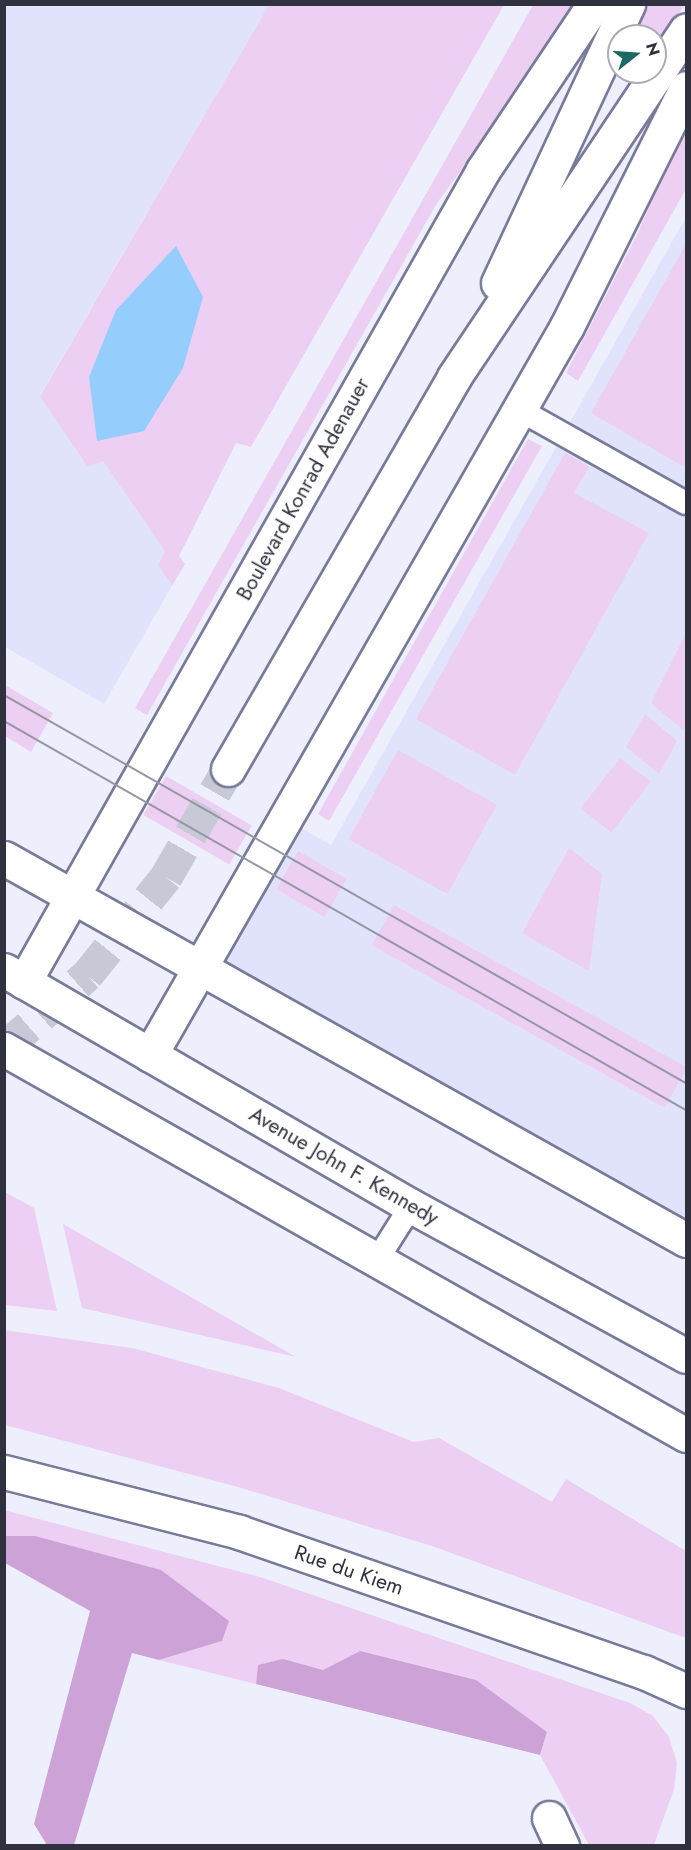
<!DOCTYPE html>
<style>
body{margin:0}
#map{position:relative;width:691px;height:1850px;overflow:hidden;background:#eeeffd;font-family:Jost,sans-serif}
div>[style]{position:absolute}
.built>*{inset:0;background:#e1e3fd}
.green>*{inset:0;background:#eccff3;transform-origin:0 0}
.forest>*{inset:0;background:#cda2d7}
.water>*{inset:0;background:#95cdfc}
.secondary-tunnel>*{height:33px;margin-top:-16.5px;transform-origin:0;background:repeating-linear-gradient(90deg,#c8c9d7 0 33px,transparent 0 49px)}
.roads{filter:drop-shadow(2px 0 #787a99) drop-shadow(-2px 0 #787a99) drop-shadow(0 2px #787a99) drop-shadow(0 -2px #787a99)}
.lane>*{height:22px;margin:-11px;padding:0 11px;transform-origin:11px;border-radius:11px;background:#fff}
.street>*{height:33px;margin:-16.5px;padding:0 16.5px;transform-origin:16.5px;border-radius:16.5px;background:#fff}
.secondary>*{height:33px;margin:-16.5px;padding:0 16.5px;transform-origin:16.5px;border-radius:16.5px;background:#fff}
.primary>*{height:33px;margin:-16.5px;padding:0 16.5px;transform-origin:16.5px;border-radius:16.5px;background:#fff}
.tram>*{height:1.5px;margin:-0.75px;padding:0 0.75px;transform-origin:0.75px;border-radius:0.75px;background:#9596a3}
span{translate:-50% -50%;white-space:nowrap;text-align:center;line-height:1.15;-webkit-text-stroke:6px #fff;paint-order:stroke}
.street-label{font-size:21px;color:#30313e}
.frame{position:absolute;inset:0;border:6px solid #30313e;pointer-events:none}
.north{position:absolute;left:607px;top:24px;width:60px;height:60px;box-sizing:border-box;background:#fff;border:2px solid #acadb2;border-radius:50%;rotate:73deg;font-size:16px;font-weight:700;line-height:24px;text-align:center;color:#30313e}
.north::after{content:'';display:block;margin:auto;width:21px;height:27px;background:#1c6863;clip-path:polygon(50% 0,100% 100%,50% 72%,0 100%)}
</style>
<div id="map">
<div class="built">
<div style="clip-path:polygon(5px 5px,269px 5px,40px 395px,88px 467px,103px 460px,165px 551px,158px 565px,172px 586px,104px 704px,5px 647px)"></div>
<div style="clip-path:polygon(686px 217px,686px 1240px,201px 966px,285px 819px,331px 845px)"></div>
</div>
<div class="green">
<div style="clip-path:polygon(269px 5px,504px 5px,251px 447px,236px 443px,179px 556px,185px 564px,172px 586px,158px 565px,165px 551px,103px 461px,88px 467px,40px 396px)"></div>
<div style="clip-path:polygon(533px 5px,574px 5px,542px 60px,437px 203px,147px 715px,135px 708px)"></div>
<div style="clip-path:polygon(643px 5px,685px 5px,655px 44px,655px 36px,632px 36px)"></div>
<div style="clip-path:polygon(686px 117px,686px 189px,578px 381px,566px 373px,639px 231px)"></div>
<div style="clip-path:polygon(686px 244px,686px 468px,591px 413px)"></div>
<div style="clip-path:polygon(528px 439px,542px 446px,329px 821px,318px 814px)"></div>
<div style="clip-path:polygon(565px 453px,589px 467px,574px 493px,649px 533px,515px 775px,416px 719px)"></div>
<div style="clip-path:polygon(686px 633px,686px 725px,683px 730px,651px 703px)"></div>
<div style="clip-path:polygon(5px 685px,53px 713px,31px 752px,5px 736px)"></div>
<div style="clip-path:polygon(645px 714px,677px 741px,659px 774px,626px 747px)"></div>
<div style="left:398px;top:750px;width:113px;height:102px;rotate:29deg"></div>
<div style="left:620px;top:758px;width:39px;height:64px;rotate:38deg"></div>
<div style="left:166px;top:776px;width:99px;height:45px;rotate:30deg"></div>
<div style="clip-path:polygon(569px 848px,602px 874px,589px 971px,522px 933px)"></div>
<div style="left:298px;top:851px;width:56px;height:44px;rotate:30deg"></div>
<div style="left:394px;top:905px;width:335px;height:46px;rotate:29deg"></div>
<div style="clip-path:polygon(5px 1192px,34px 1208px,57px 1311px,5px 1305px)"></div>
<div style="clip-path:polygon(63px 1224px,296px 1357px,82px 1308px)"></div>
<div style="clip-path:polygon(4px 1330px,132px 1348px,279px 1388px,414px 1442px,439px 1438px,552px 1502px,566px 1479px,686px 1551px,686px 1638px,432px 1546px,238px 1487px,5px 1425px)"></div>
<div style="clip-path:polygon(4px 1510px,260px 1577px,630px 1703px,653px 1716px,669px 1737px,677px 1763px,674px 1789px,654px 1845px,589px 1845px,540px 1755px,547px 1732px,360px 1651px,323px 1670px,283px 1660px,258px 1665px,256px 1684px,159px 1660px,222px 1641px,35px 1536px,5px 1536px)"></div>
</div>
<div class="forest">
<div style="clip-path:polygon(5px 1536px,35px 1536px,161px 1570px,229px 1621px,222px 1641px,159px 1660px,132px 1653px,74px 1845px,47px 1845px,34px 1824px,90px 1611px,5px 1563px)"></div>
<div style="clip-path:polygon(360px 1651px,476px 1680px,547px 1732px,540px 1755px,256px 1684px,258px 1665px,283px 1659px,323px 1670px)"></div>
</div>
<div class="water">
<div style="clip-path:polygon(176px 246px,203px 297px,183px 368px,144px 431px,97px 441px,89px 377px,116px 310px)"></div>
</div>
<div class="secondary-tunnel">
<div style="left:4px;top:1048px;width:111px;rotate:-41.3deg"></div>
<div style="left:87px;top:975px;width:126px;rotate:-51.1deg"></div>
<div style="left:166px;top:877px;width:125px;rotate:-60.1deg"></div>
</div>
<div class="roads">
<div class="lane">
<div style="left:520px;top:410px;width:190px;rotate:29.3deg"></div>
<div style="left:377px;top:1260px;width:64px;rotate:-57.8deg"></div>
</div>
<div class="street">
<div style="left:4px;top:1049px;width:784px;rotate:29.51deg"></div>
<div style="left:549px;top:1818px;width:31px;rotate:65deg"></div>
</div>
<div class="secondary">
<div style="left:498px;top:283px;width:308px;rotate:-65deg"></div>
<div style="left:228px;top:769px;width:452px;rotate:-60deg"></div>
<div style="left:454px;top:377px;width:417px;rotate:-56.2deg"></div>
<div style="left:24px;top:982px;width:933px;rotate:-60.52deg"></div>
<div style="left:483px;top:170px;width:200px;rotate:-56.2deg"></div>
<div style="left:150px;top:1055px;width:840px;rotate:-60.23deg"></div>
<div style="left:567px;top:326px;width:266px;rotate:-63.4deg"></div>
<div style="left:4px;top:1472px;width:243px;rotate:14.3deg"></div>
<div style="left:239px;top:1532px;width:429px;rotate:19.1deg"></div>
<div style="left:644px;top:1672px;width:46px;rotate:24.3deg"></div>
</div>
<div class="primary">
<div style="left:4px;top:858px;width:782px;rotate:29.25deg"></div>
<div style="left:4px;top:970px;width:470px;rotate:30.1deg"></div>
<div style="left:411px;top:1206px;width:313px;rotate:28.6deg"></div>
</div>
</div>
<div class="tram">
<div style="left:4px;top:695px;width:785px;rotate:29.64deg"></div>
<div style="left:4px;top:721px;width:785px;rotate:29.7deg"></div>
</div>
<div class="street-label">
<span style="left:303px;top:489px;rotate:-61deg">Boulevard Konrad Adenauer</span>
<span style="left:344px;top:1166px;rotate:30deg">Avenue John F. Kennedy</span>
<span style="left:349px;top:1570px;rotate:19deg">Rue du Kiem</span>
</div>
<div class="frame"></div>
<div class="north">N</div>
</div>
